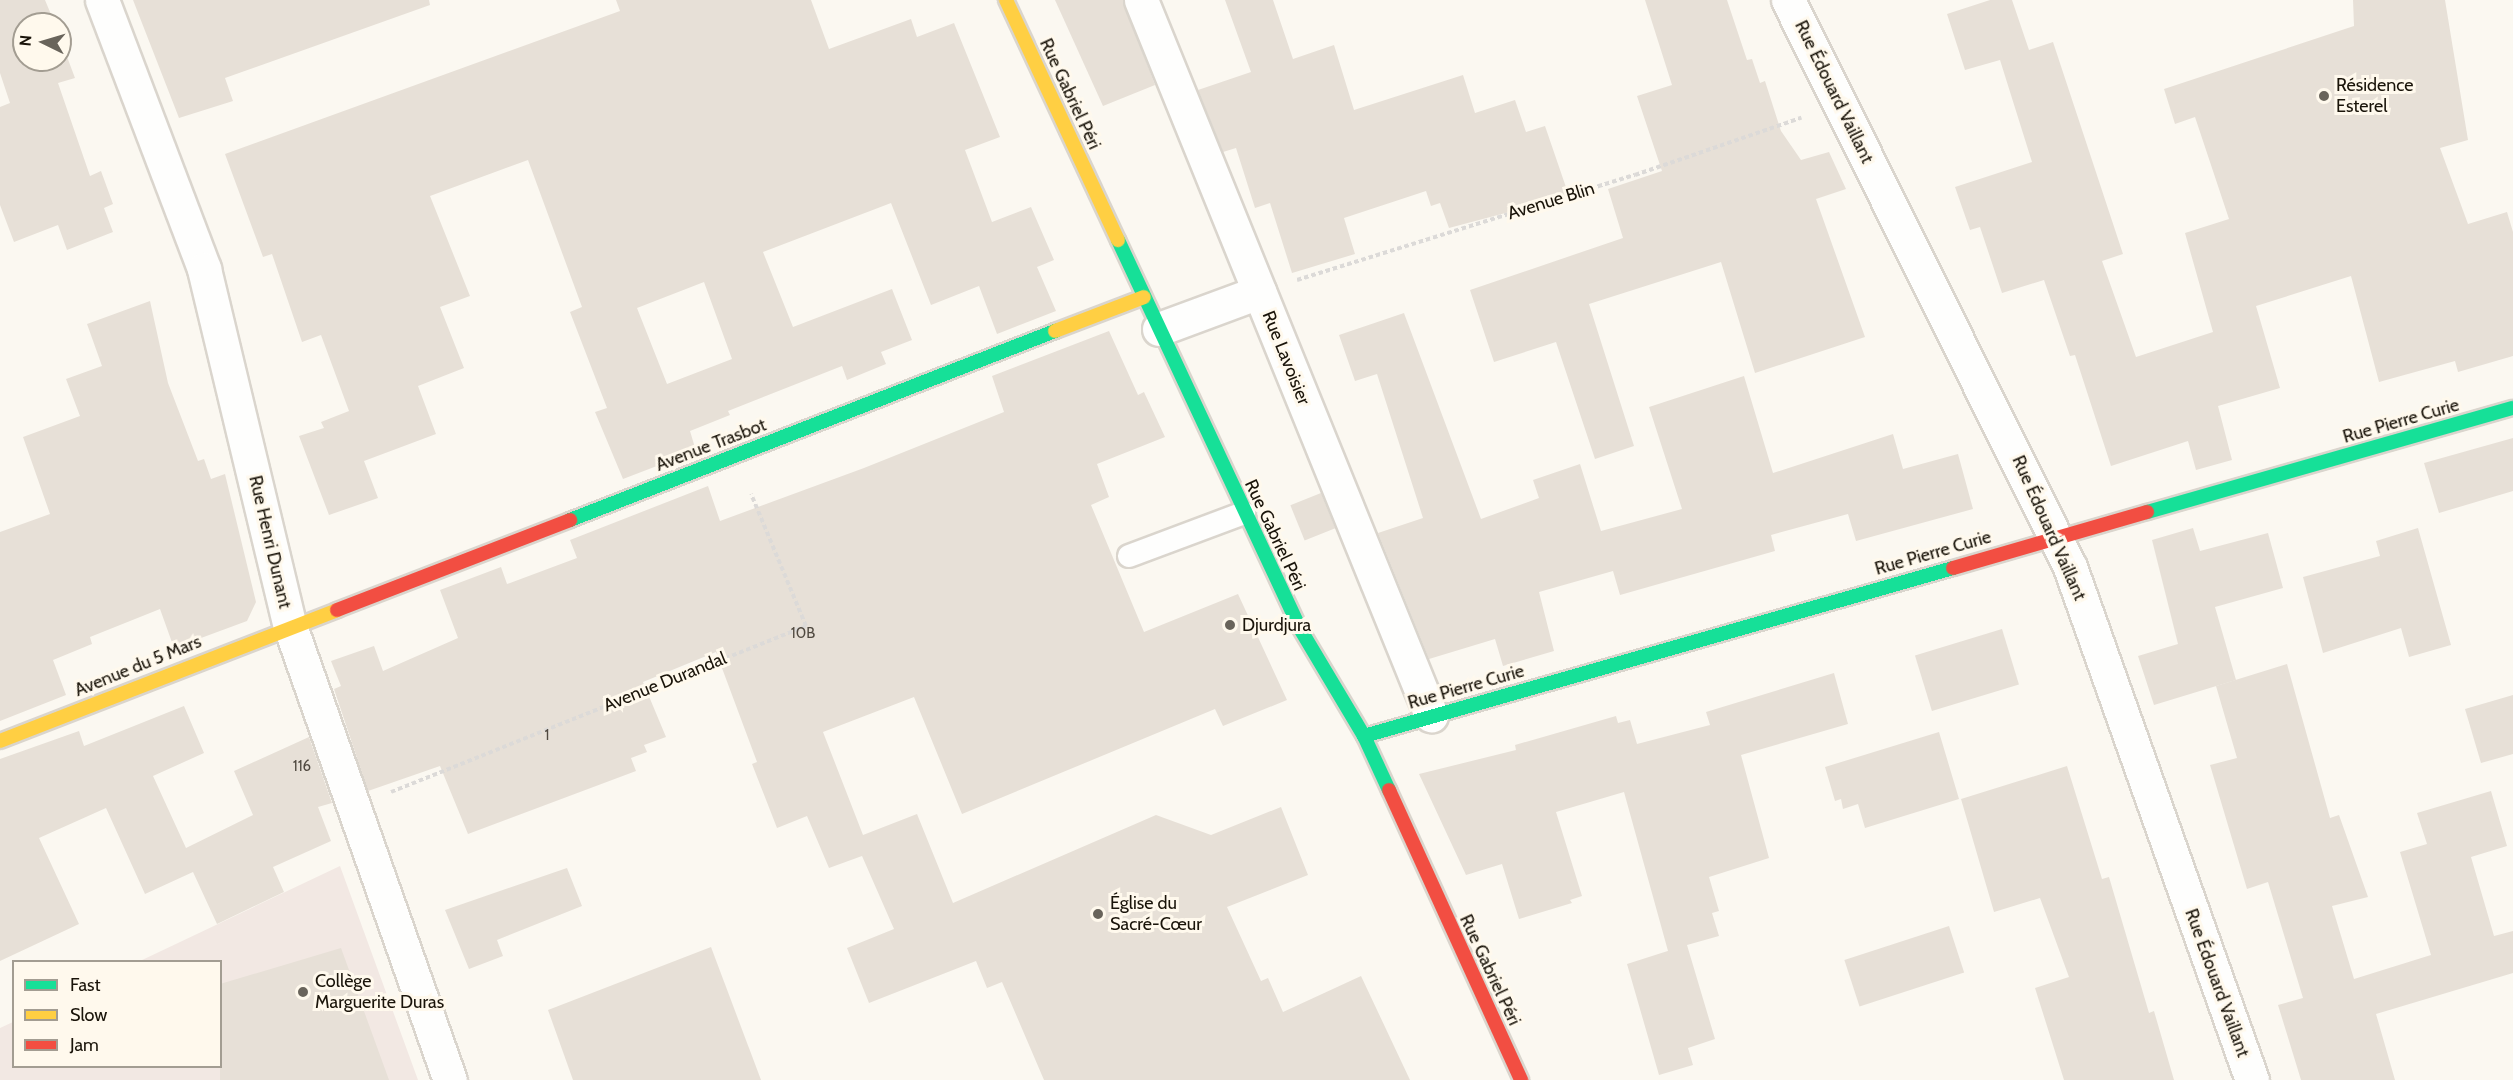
<!DOCTYPE html>
<meta charset="utf-8">
<style>
body{margin:0}
#map{position:relative;width:2513px;height:1080px;overflow:hidden;background:#fbf8f1;font-family:Cabin,sans-serif}
div>[style]{position:absolute}
.education>*{inset:0;background:#f2e8e3}
.building>*{inset:0;background:#e7e0d7;transform-origin:0 0}
.path>*{height:4px;margin-top:-2px;transform-origin:0;background:repeating-linear-gradient(90deg,#dcdad8 0 4.5px,transparent 0 7.5px)}
.roads{filter:drop-shadow(2px 0 #dad5cd) drop-shadow(-2px 0 #dad5cd) drop-shadow(0 2px #dad5cd) drop-shadow(0 -2px #dad5cd)}
.lane>*{height:22px;margin:-11px;padding:0 11px;transform-origin:11px;border-radius:11px;background:#fefefd}
.street>*{height:33px;margin:-16.5px;padding:0 16.5px;transform-origin:16.5px;border-radius:16.5px;background:#fefefd}
.fast>*{height:14px;margin:-7px;padding:0 7px;transform-origin:7px;border-radius:7px;background:#16e098}
.slow>*{height:14px;margin:-7px;padding:0 7px;transform-origin:7px;border-radius:7px;background:#ffcf43}
.jam>*{height:14px;margin:-7px;padding:0 7px;transform-origin:7px;border-radius:7px;background:#f24e42}
.dots>*{width:16px;height:16px;translate:-50% -50%;box-sizing:border-box;border:3px solid #fff9ed;border-radius:50%}
span{translate:-50% -50%;white-space:nowrap;text-align:center;line-height:1.15;-webkit-text-stroke:6px #fff9ed;paint-order:stroke}
.number-label{font-size:15px;color:#504940}
.number-label span{-webkit-text-stroke-width:0}
.poi-label{font-size:18px;color:#1a140a}
.left{translate:0 -50%;text-align:left}
.street-label{font-size:18px;color:#1a140a}
.legend{position:absolute;left:12px;top:960px;width:210px;height:108px;box-sizing:border-box;background:#fff9ed;border:2px solid #a39d92;margin:0;padding:8px 10px;list-style:none;font-size:18px;color:#1a140a}
.legend li{display:flex;align-items:center;gap:12px;height:30px}
.legend b{width:30px;border:2px solid #a39d92}
.north{position:absolute;left:12px;top:12px;width:60px;height:60px;box-sizing:border-box;background:#fff9ed;border:2px solid #a39d92;border-radius:50%;rotate:275deg;font-size:16px;font-weight:700;line-height:24px;text-align:center;color:#1a140a}
.north::after{content:'';display:block;margin:auto;width:21px;height:27px;background:#69645b;clip-path:polygon(50% 0,100% 100%,50% 72%,0 100%)}
</style>
<div id="map">
<div class="education">
<div style="clip-path:polygon(340px 866px,418px 1080px,0 1080px,0 1028px,13px 1022px,14px 1066px,220px 1066px,220px 962px,140px 961px)"></div>
</div>
<div class="building">
<div style="clip-path:polygon(0 0,45px 0,55px 24px,24px 24px,24px 60px,60px 60px,60px 38px,75px 78px,58px 83px,90px 176px,101px 171px,113px 204px,104px 208px,113px 232px,67px 250px,58px 225px,14px 242px,0 205px,0 107px,10px 103px,0 73px)"></div>
<div style="clip-path:polygon(133px 0,429px 0,430px 5px,225px 78px,233px 101px,179px 118px)"></div>
<div style="clip-path:polygon(evenodd,616px 0,811px 0,829px 49px,911px 19px,917px 37px,954px 23px,1000px 137px,965px 150px,992px 222px,1031px 207px,1054px 260px,1037px 267px,1056px 311px,997px 334px,979px 286px,931px 305px,891px 203px,763px 252px,793px 327px,892px 289px,912px 340px,881px 352px,886px 364px,847px 380px,842px 366px,728px 411px,730px 415px,690px 431px,696px 451px,623px 479px,595px 412px,607px 408px,570px 312px,582px 307px,528px 160px,430px 196px,470px 296px,440px 307px,464px 368px,418px 386px,436px 434px,364px 461px,378px 498px,329px 515px,299px 436px,324px 428px,321px 422px,349px 411px,321px 335px,302px 342px,272px 254px,263px 257px,225px 154px,620px 11px,616px 0,704px 282px,732px 359px,667px 384px,637px 308px,704px 282px)"></div>
<div style="clip-path:polygon(1055px 0,1123px 0,1155px 85px,1103px 106px)"></div>
<div style="clip-path:polygon(1225px 0,1273px 0,1293px 59px,1334px 45px,1354px 110px,1463px 75px,1475px 113px,1515px 100px,1526px 132px,1545px 126px,1569px 196px,1449px 228px,1440px 203px,1431px 206px,1426px 191px,1344px 218px,1355px 254px,1292px 273px,1270px 203px,1255px 208px,1236px 148px,1223px 152px,1198px 90px,1251px 72px)"></div>
<div style="clip-path:polygon(1645px 0,1727px 0,1747px 60px,1752px 59px,1760px 83px,1765px 81px,1781px 131px,1801px 160px,1829px 152px,1846px 189px,1816px 199px,1865px 337px,1755px 373px,1721px 262px,1589px 304px,1634px 446px,1595px 459px,1556px 342px,1494px 362px,1470px 290px,1623px 238px,1608px 189px,1662px 171px,1637px 96px,1672px 85px)"></div>
<div style="clip-path:polygon(1990px 0,2012px 0,2029px 50px,2053px 42px,2123px 254px,2102px 261px,2136px 357px,2213px 332px,2185px 233px,2229px 219px,2195px 117px,2175px 124px,2164px 89px,2354px 26px,2353px 0,2445px 0,2468px 140px,2440px 148px,2468px 224px,2507px 212px,2513px 232px,2513px 356px,2458px 372px,2455px 361px,2379px 382px,2351px 276px,2256px 306px,2280px 388px,2218px 406px,2232px 460px,2196px 470px,2188px 441px,2111px 466px,2075px 355px,2070px 356px,2044px 280px,2002px 293px,1980px 227px,1970px 230px,1955px 187px,2032px 162px,2000px 60px,1965px 70px,1947px 14px)"></div>
<div style="clip-path:polygon(150px 301px,168px 383px,198px 461px,204px 459px,211px 479px,225px 474px,256px 602px,247px 621px,174px 648px,160px 609px,90px 637px,92px 644px,53px 660px,66px 695px,0 721px,0 532px,50px 514px,23px 437px,80px 416px,66px 379px,102px 366px,87px 324px)"></div>
<div style="clip-path:polygon(1404px 313px,1481px 519px,1539px 498px,1533px 480px,1580px 464px,1601px 531px,1682px 509px,1649px 407px,1744px 376px,1773px 473px,1893px 434px,1903px 469px,1958px 454px,1973px 509px,1856px 541px,1848px 514px,1771px 535px,1775px 551px,1620px 595px,1613px 571px,1539px 592px,1554px 651px,1503px 666px,1495px 639px,1429px 659px,1378px 533px,1423px 518px,1377px 374px,1355px 381px,1339px 335px)"></div>
<div style="clip-path:polygon(1109px 331px,1138px 395px,1144px 392px,1165px 437px,1097px 464px,1109px 497px,1091px 505px,1144px 632px,1238px 594px,1287px 700px,1223px 726px,1215px 709px,962px 814px,914px 697px,823px 732px,863px 835px,917px 814px,953px 903px,1156px 815px,1211px 835px,1281px 807px,1308px 875px,1227px 907px,1261px 981px,1268px 978px,1283px 1012px,1361px 976px,1410px 1080px,1044px 1080px,1002px 982px,987px 988px,976px 961px,869px 1003px,847px 948px,894px 929px,862px 856px,829px 868px,807px 816px,777px 828px,752px 764px,757px 762px,716px 652px,643px 682px,666px 737px,644px 745px,647px 752px,631px 758px,636px 771px,468px 834px,440px 766px,368px 791px,334px 689px,341px 686px,331px 661px,374px 646px,383px 671px,458px 638px,440px 590px,501px 567px,507px 584px,577px 558px,570px 540px,708px 486px,720px 521px,864px 468px,1004px 412px,992px 376px)"></div>
<div style="clip-path:polygon(2513px 438px,2513px 491px,2439px 513px,2424px 463px)"></div>
<div style="left:1321px;top:493px;width:38px;height:33px;rotate:68deg"></div>
<div style="clip-path:polygon(2193px 528px,2200px 551px,2268px 533px,2283px 588px,2215px 607px,2236px 680px,2154px 705px,2138px 656px,2178px 644px,2152px 540px)"></div>
<div style="clip-path:polygon(2418px 528px,2451px 645px,2409px 657px,2401px 628px,2323px 653px,2303px 577px,2380px 556px,2376px 541px)"></div>
<div style="left:2002px;top:629px;width:58px;height:91px;rotate:73deg"></div>
<div style="clip-path:polygon(2287px 664px,2330px 818px,2339px 815px,2368px 897px,2332px 906px,2354px 979px,2431px 955px,2400px 852px,2427px 844px,2417px 813px,2491px 791px,2507px 846px,2471px 857px,2494px 936px,2513px 931px,2513px 973px,2376px 1014px,2395px 1080px,2301px 1080px,2278px 1005px,2303px 998px,2268px 882px,2247px 889px,2210px 765px,2237px 758px,2216px 686px)"></div>
<div style="clip-path:polygon(1834px 673px,1848px 724px,1741px 755px,1769px 858px,1709px 877px,1719px 911px,1712px 913px,1719px 936px,1687px 945px,1715px 1039px,1688px 1048px,1693px 1065px,1659px 1075px,1627px 964px,1674px 949px,1668px 951px,1624px 792px,1556px 812px,1582px 896px,1570px 900px,1572px 903px,1519px 919px,1502px 864px,1466px 875px,1419px 774px,1516px 750px,1515px 745px,1616px 716px,1618px 723px,1630px 720px,1637px 744px,1710px 725px,1706px 712px)"></div>
<div style="clip-path:polygon(2513px 695px,2513px 754px,2481px 763px,2465px 709px)"></div>
<div style="clip-path:polygon(184px 706px,204px 753px,153px 776px,186px 848px,253px 815px,234px 771px,309px 737px,332px 803px,318px 807px,331px 841px,273px 867px,284px 892px,217px 924px,193px 872px,145px 894px,106px 808px,39px 838px,79px 924px,0 961px,0 759px,79px 731px,84px 746px)"></div>
<div style="clip-path:polygon(1939px 732px,1959px 799px,1865px 828px,1858px 804px,1843px 809px,1841px 799px,1835px 801px,1825px 767px)"></div>
<div style="clip-path:polygon(2067px 766px,2102px 879px,2109px 877px,2149px 1013px,2154px 1011px,2174px 1080px,2064px 1080px,2035px 988px,2069px 977px,2040px 898px,1994px 912px,1961px 799px)"></div>
<div style="clip-path:polygon(567px 868px,582px 906px,497px 940px,503px 956px,469px 969px,445px 910px)"></div>
<div style="left:1949px;top:926px;width:49px;height:110px;rotate:72deg"></div>
<div style="clip-path:polygon(711px 947px,761px 1080px,573px 1080px,548px 1010px)"></div>
<div style="clip-path:polygon(341px 948px,389px 1080px,220px 1080px,220px 984px)"></div>
</div>
<div class="path">
<div style="left:1297px;top:280px;width:354px;rotate:-17.3deg"></div>
<div style="left:1635px;top:175px;width:176px;rotate:-19deg"></div>
<div style="left:391px;top:792px;width:447px;rotate:-21.8deg"></div>
<div style="left:806px;top:626px;width:143px;rotate:-112.6deg"></div>
</div>
<div class="roads">
<div class="lane">
<div style="left:1129px;top:556px;width:123px;rotate:-20.5deg"></div>
</div>
<div class="street">
<div style="left:102px;top:0;width:288px;rotate:69.2deg"></div>
<div style="left:204px;top:269px;width:367px;rotate:76.5deg"></div>
<div style="left:290px;top:626px;width:481px;rotate:70.6deg"></div>
<div style="left:1141px;top:0;width:772px;rotate:67.92deg"></div>
<div style="left:1788px;top:0;width:633px;rotate:63.56deg"></div>
<div style="left:2070px;top:567px;width:544px;rotate:70.47deg"></div>
<div style="left:1159px;top:329px;width:107px;rotate:-20.3deg"></div>
</div>
<div class="fast">
<div style="left:1118px;top:240px;width:427px;rotate:64.9deg"></div>
<div style="left:1299px;top:627px;width:127px;rotate:59.2deg"></div>
<div style="left:1364px;top:736px;width:60px;rotate:65.2deg"></div>
<div style="left:2147px;top:512px;width:380px;rotate:-15.9deg"></div>
<div style="left:570px;top:520px;width:521px;rotate:-21.29deg"></div>
<div style="left:1364px;top:736px;width:612px;rotate:-15.92deg"></div>
</div>
<div class="slow">
<div style="left:1006px;top:0;width:265px;rotate:65deg"></div>
<div style="left:1055px;top:331px;width:95px;rotate:-20.9deg"></div>
<div style="left:0;top:741px;width:362px;rotate:-21.2deg"></div>
</div>
<div class="jam">
<div style="left:1953px;top:568px;width:202px;rotate:-16.1deg"></div>
<div style="left:337px;top:610px;width:250px;rotate:-21.1deg"></div>
<div style="left:1389px;top:790px;width:319px;rotate:65.5deg"></div>
</div>
</div>
<div class="dots">
<div style="left:2324px;top:96px;background:#69645b"></div>
<div style="left:1230px;top:625px;background:#69645b"></div>
<div style="left:1098px;top:914px;background:#69645b"></div>
<div style="left:303px;top:992px;background:#69645b"></div>
</div>
<div class="number-label">
<span style="left:803px;top:634px">10B</span>
<span style="left:547px;top:736px">1</span>
<span style="left:302px;top:767px">116</span>
</div>
<div class="poi-label">
<span class="left" style="left:2336px;top:96px">Résidence<br>Esterel</span>
<span class="left" style="left:1242px;top:625px">Djurdjura</span>
<span class="left" style="left:1110px;top:914px">Église du<br>Sacré-Cœur</span>
<span class="left" style="left:315px;top:992px">Collège<br>Marguerite Duras</span>
</div>
<div class="street-label">
<span style="left:1834px;top:92px;rotate:64deg">Rue Édouard Vaillant</span>
<span style="left:1070px;top:94px;rotate:65deg">Rue Gabriel Péri</span>
<span style="left:1551px;top:201px;rotate:-17deg">Avenue Blin</span>
<span style="left:1286px;top:358px;rotate:68deg">Rue Lavoisier</span>
<span style="left:2401px;top:421px;rotate:-16deg">Rue Pierre Curie</span>
<span style="left:711px;top:445px;rotate:-21deg">Avenue Trasbot</span>
<span style="left:2049px;top:528px;rotate:66deg">Rue Édouard Vaillant</span>
<span style="left:1275px;top:535px;rotate:65deg">Rue Gabriel Péri</span>
<span style="left:270px;top:542px;rotate:77deg">Rue Henri Dunant</span>
<span style="left:1933px;top:553px;rotate:-16deg">Rue Pierre Curie</span>
<span style="left:138px;top:666px;rotate:-22deg">Avenue du 5 Mars</span>
<span style="left:665px;top:682px;rotate:-22deg">Avenue Durandal</span>
<span style="left:1466px;top:687px;rotate:-16deg">Rue Pierre Curie</span>
<span style="left:1490px;top:970px;rotate:65deg">Rue Gabriel Péri</span>
<span style="left:2217px;top:983px;rotate:70deg">Rue Édouard Vaillant</span>
</div>
<ul class="legend">
<li><b style="height:8px;background:#16e098"></b>Fast</li>
<li><b style="height:8px;background:#ffcf43"></b>Slow</li>
<li><b style="height:8px;background:#f24e42"></b>Jam</li>
</ul>
<div class="north">N</div>
</div>
